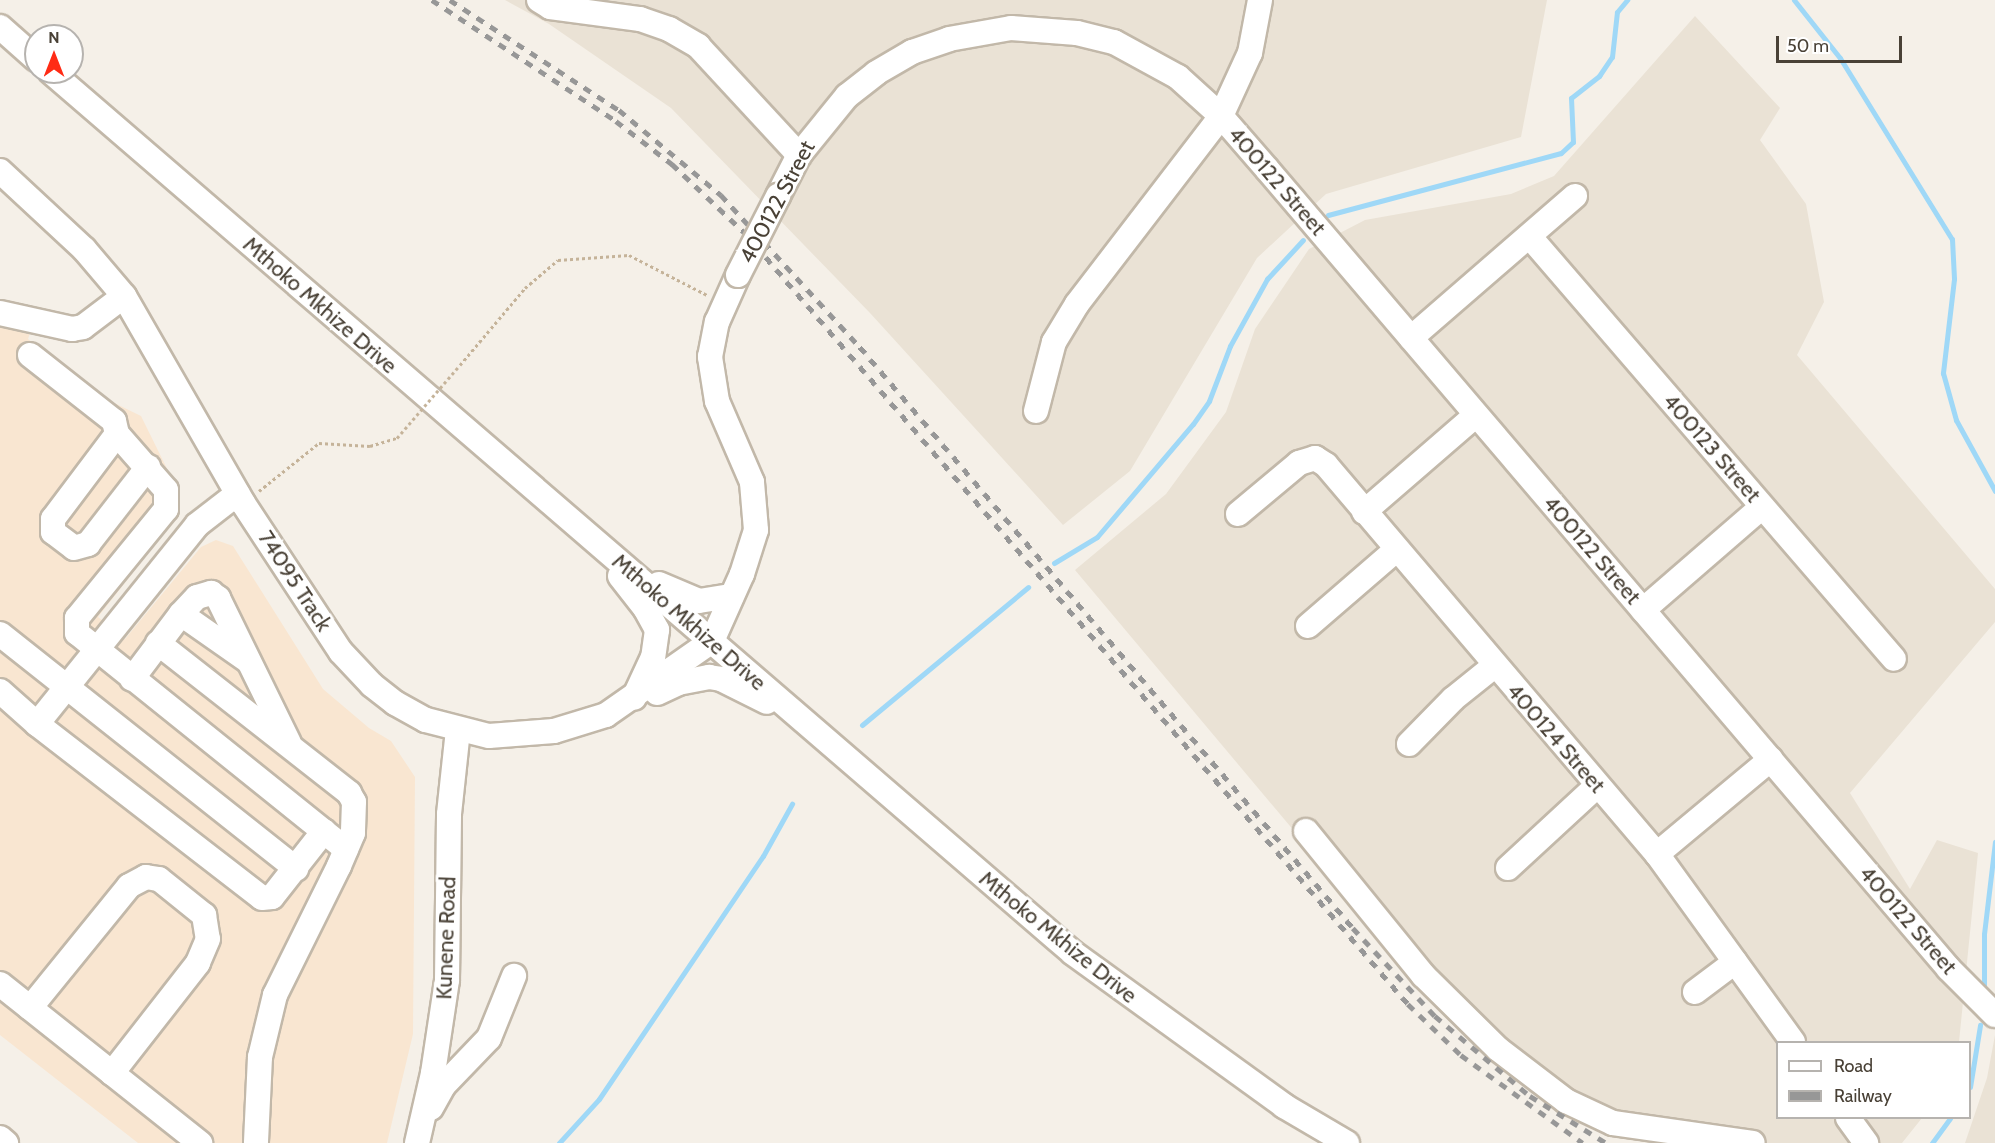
<!DOCTYPE html>
<style>
body{margin:0}
#map{position:relative;width:1995px;height:1143px;overflow:hidden;background:#f5f0e8;font-family:Cabin,sans-serif}
div>[style]{position:absolute}
.residential>*{inset:0;background:#eae2d5}
.commercial>*{inset:0;background:#f9e6d1}
.stream>*{height:5px;margin:-2.5px;padding:0 2.5px;transform-origin:2.5px;border-radius:2.5px;background:#9fd8f7}
.path>*{height:3px;margin-top:-1.5px;transform-origin:0;background:repeating-linear-gradient(90deg,#c5b399 0 3px,transparent 0 6px)}
.roads{filter:drop-shadow(2px 0 #c2b8a9) drop-shadow(-2px 0 #c2b8a9) drop-shadow(0 2px #c2b8a9) drop-shadow(0 -2px #c2b8a9)}
.minor>*{height:24px;margin:-12px;padding:0 12px;transform-origin:12px;border-radius:12px;background:#fff}
.rail>*{height:4.5px;margin-top:-2.25px;transform-origin:0;background:repeating-linear-gradient(90deg,#979797 0 8px,transparent 0 16px)}
.path-bridge>*{height:3px;margin-top:-1.5px;transform-origin:0;background:repeating-linear-gradient(90deg,#c5b399 0 3px,transparent 0 6px)}
.bridges{filter:drop-shadow(2px 0 #c2b8a9) drop-shadow(-2px 0 #c2b8a9) drop-shadow(0 2px #c2b8a9) drop-shadow(0 -2px #c2b8a9)}
.minor-bridge>*{height:24px;margin:-12px;padding:0 12px;transform-origin:12px;border-radius:12px;background:#fff}
span{translate:-50% -50%;white-space:nowrap;text-align:center;line-height:1.15;-webkit-text-stroke:5px #fff;paint-order:stroke}
.street-label{font-size:22px;color:#494136}
.legend{position:absolute;left:1776px;top:1041px;width:195px;height:78px;box-sizing:border-box;background:#fff;border:2px solid #b6b3af;margin:0;padding:8px 10px;list-style:none;font-size:18px;color:#494136}
.legend li{display:flex;align-items:center;gap:12px;height:30px}
.legend b{width:30px;border:2px solid #b6b3af}
.north{position:absolute;left:24px;top:24px;width:60px;height:60px;box-sizing:border-box;background:#fff;border:2px solid #b6b3af;border-radius:50%;rotate:0deg;font-size:16px;font-weight:700;line-height:24px;text-align:center;color:#494136}
.north::after{content:'';display:block;margin:auto;width:21px;height:27px;background:#ff2b15;clip-path:polygon(50% 0,100% 100%,50% 72%,0 100%)}
.scale{position:absolute;left:1776px;top:36px;width:126px;height:27px;box-sizing:border-box;border:3px solid #494136;border-top:0;padding-left:8px;font-size:18px;line-height:21px;white-space:nowrap;color:#494136;-webkit-text-stroke:4px #fff;paint-order:stroke}
</style>
<div id="map">
<div class="residential">
<div style="clip-path:polygon(505px 0,1547px 0,1521px 137px,1326px 194px,1257px 258px,1130px 471px,1063px 525px,870px 313px,671px 108px,549px 24px)"></div>
<div style="clip-path:polygon(1695px 16px,1780px 108px,1760px 140px,1806px 204px,1824px 302px,1797px 355px,1995px 589px,1995px 622px,1850px 793px,1910px 889px,1937px 840px,1978px 853px,1959px 1042px,1778px 1042px,1778px 1118px,1922px 1118px,1902px 1143px,1648px 1143px,1604px 1132px,1518px 1078px,1441px 1006px,1075px 570px,1166px 494px,1226px 412px,1255px 329px,1309px 249px,1365px 220px,1511px 194px,1554px 176px)"></div>
<div style="clip-path:polygon(1995px 1035px,1995px 1143px,1965px 1143px,1987px 1078px)"></div>
</div>
<div class="commercial">
<div style="clip-path:polygon(0 300px,38px 310px,28px 339px,102px 397px,141px 416px,178px 491px,171px 524px,98px 617px,125px 639px,201px 547px,216px 540px,233px 546px,323px 689px,369px 728px,391px 741px,415px 777px,413px 1034px,387px 1143px,138px 1143px,0 1035px)"></div>
</div>
<div class="stream">
<div style="left:1794px;top:0;width:74px;rotate:51.6deg"></div>
<div style="left:1840px;top:58px;width:213px;rotate:58.3deg"></div>
<div style="left:1952px;top:239px;width:40px;rotate:87.1deg"></div>
<div style="left:1954px;top:279px;width:95px;rotate:96.7deg"></div>
<div style="left:1943px;top:373px;width:49px;rotate:74.5deg"></div>
<div style="left:1956px;top:420px;width:81px;rotate:61.2deg"></div>
<div style="left:1328px;top:215px;width:241px;rotate:-14.9deg"></div>
<div style="left:1561px;top:153px;width:16px;rotate:-43deg"></div>
<div style="left:1573px;top:142px;width:44px;rotate:-92.6deg"></div>
<div style="left:1571px;top:98px;width:36px;rotate:-38deg"></div>
<div style="left:1599px;top:76px;width:23px;rotate:-56deg"></div>
<div style="left:1612px;top:57px;width:45px;rotate:-83.7deg"></div>
<div style="left:1617px;top:12px;width:16px;rotate:-50deg"></div>
<div style="left:1054px;top:563px;width:50px;rotate:-31.2deg"></div>
<div style="left:1097px;top:537px;width:148px;rotate:-49.7deg"></div>
<div style="left:1193px;top:424px;width:28px;rotate:-55deg"></div>
<div style="left:1209px;top:401px;width:59px;rotate:-69.1deg"></div>
<div style="left:1230px;top:346px;width:77px;rotate:-61.1deg"></div>
<div style="left:1267px;top:279px;width:53px;rotate:-47.3deg"></div>
<div style="left:862px;top:725px;width:216px;rotate:-39.7deg"></div>
<div style="left:1984px;top:986px;width:52px;rotate:-90deg"></div>
<div style="left:1984px;top:934px;width:93px;rotate:-83.2deg"></div>
<div style="left:1970px;top:1087px;width:63px;rotate:-80.8deg"></div>
<div style="left:559px;top:1143px;width:59px;rotate:-47.7deg"></div>
<div style="left:599px;top:1099px;width:293px;rotate:-56deg"></div>
<div style="left:763px;top:856px;width:60px;rotate:-60.9deg"></div>
<div style="left:1932px;top:1143px;width:31px;rotate:-54deg"></div>
</div>
<div class="path">
<div style="left:460px;top:365px;width:101px;rotate:-49.8deg"></div>
<div style="left:525px;top:288px;width:43px;rotate:-40.3deg"></div>
<div style="left:558px;top:260px;width:71px;rotate:-4deg"></div>
<div style="left:629px;top:255px;width:88px;rotate:27.1deg"></div>
<div style="left:259px;top:491px;width:77px;rotate:-38.7deg"></div>
<div style="left:319px;top:443px;width:51px;rotate:3.4deg"></div>
<div style="left:370px;top:446px;width:28px;rotate:-17deg"></div>
</div>
<div class="roads">
<div class="minor">
<div style="left:539px;top:0;width:13px;rotate:32deg"></div>
<div style="left:550px;top:7px;width:91px;rotate:7.6deg"></div>
<div style="left:640px;top:19px;width:31px;rotate:19deg"></div>
<div style="left:669px;top:29px;width:34px;rotate:30deg"></div>
<div style="left:698px;top:46px;width:149px;rotate:47.2deg"></div>
<div style="left:0;top:27px;width:48px;rotate:41.6deg"></div>
<div style="left:51px;top:72px;width:1349px;rotate:40.76deg"></div>
<div style="left:1073px;top:953px;width:261px;rotate:35.9deg"></div>
<div style="left:1284px;top:1106px;width:73px;rotate:30.4deg"></div>
<div style="left:0;top:171px;width:115px;rotate:42.9deg"></div>
<div style="left:84px;top:249px;width:62px;rotate:49.6deg"></div>
<div style="left:124px;top:296px;width:239px;rotate:60.1deg"></div>
<div style="left:243px;top:503px;width:178px;rotate:56.7deg"></div>
<div style="left:341px;top:652px;width:45px;rotate:46.8deg"></div>
<div style="left:372px;top:685px;width:29px;rotate:38deg"></div>
<div style="left:395px;top:703px;width:35px;rotate:29deg"></div>
<div style="left:426px;top:720px;width:65px;rotate:14.3deg"></div>
<div style="left:489px;top:736px;width:65px;rotate:-4.4deg"></div>
<div style="left:554px;top:731px;width:54px;rotate:-17.1deg"></div>
<div style="left:606px;top:715px;width:129px;rotate:-34.9deg"></div>
<div style="left:712px;top:641px;width:73px;rotate:-65.9deg"></div>
<div style="left:742px;top:574px;width:46px;rotate:-72.3deg"></div>
<div style="left:756px;top:530px;width:48px;rotate:-94.8deg"></div>
<div style="left:752px;top:482px;width:88px;rotate:-113.4deg"></div>
<div style="left:717px;top:401px;width:45px;rotate:-99deg"></div>
<div style="left:710px;top:357px;width:36px;rotate:-79deg"></div>
<div style="left:717px;top:322px;width:51px;rotate:-65.9deg"></div>
<div style="left:778px;top:196px;width:46px;rotate:-62.9deg"></div>
<div style="left:799px;top:155px;width:76px;rotate:-50.9deg"></div>
<div style="left:847px;top:96px;width:37px;rotate:-38deg"></div>
<div style="left:876px;top:73px;width:42px;rotate:-30.3deg"></div>
<div style="left:912px;top:52px;width:39px;rotate:-19deg"></div>
<div style="left:949px;top:39px;width:63px;rotate:-10.1deg"></div>
<div style="left:1011px;top:28px;width:66px;rotate:4.3deg"></div>
<div style="left:1077px;top:33px;width:38px;rotate:14deg"></div>
<div style="left:1114px;top:42px;width:73px;rotate:28.7deg"></div>
<div style="left:1178px;top:77px;width:58px;rotate:42.2deg"></div>
<div style="left:1221px;top:116px;width:70px;rotate:49deg"></div>
<div style="left:1267px;top:169px;width:1051px;rotate:49.55deg"></div>
<div style="left:1949px;top:969px;width:65px;rotate:45deg"></div>
<div style="left:1530px;top:237px;width:557px;rotate:49.22deg"></div>
<div style="left:0;top:313px;width:74px;rotate:12.5deg"></div>
<div style="left:72px;top:329px;width:11px;rotate:-10deg"></div>
<div style="left:83px;top:327px;width:51px;rotate:-37.1deg"></div>
<div style="left:1411px;top:338px;width:217px;rotate:-40.9deg"></div>
<div style="left:30px;top:355px;width:107px;rotate:38.2deg"></div>
<div style="left:114px;top:421px;width:13px;rotate:77deg"></div>
<div style="left:117px;top:434px;width:74px;rotate:48.8deg"></div>
<div style="left:166px;top:490px;width:19px;rotate:90deg"></div>
<div style="left:166px;top:509px;width:141px;rotate:129.2deg"></div>
<div style="left:77px;top:618px;width:15px;rotate:90deg"></div>
<div style="left:77px;top:633px;width:345px;rotate:38.8deg"></div>
<div style="left:1036px;top:411px;width:71px;rotate:-75.4deg"></div>
<div style="left:1054px;top:342px;width:44px;rotate:-58.8deg"></div>
<div style="left:1077px;top:304px;width:237px;rotate:-52.5deg"></div>
<div style="left:1221px;top:116px;width:69px;rotate:-65.3deg"></div>
<div style="left:1250px;top:53px;width:54px;rotate:-79.3deg"></div>
<div style="left:117px;top:434px;width:106px;rotate:127deg"></div>
<div style="left:53px;top:519px;width:13px;rotate:90deg"></div>
<div style="left:53px;top:532px;width:26px;rotate:37deg"></div>
<div style="left:74px;top:548px;width:15px;rotate:-16deg"></div>
<div style="left:88px;top:544px;width:98px;rotate:-52.1deg"></div>
<div style="left:1364px;top:512px;width:148px;rotate:-40.9deg"></div>
<div style="left:1238px;top:514px;width:80px;rotate:-39.9deg"></div>
<div style="left:1299px;top:463px;width:17px;rotate:-17deg"></div>
<div style="left:1315px;top:458px;width:13px;rotate:32deg"></div>
<div style="left:1326px;top:465px;width:511px;rotate:49.61deg"></div>
<div style="left:1657px;top:854px;width:232px;rotate:54.1deg"></div>
<div style="left:620px;top:576px;width:41px;rotate:52deg"></div>
<div style="left:645px;top:608px;width:25px;rotate:61deg"></div>
<div style="left:657px;top:630px;width:27px;rotate:98deg"></div>
<div style="left:653px;top:657px;width:45px;rotate:114.9deg"></div>
<div style="left:659px;top:584px;width:43px;rotate:23deg"></div>
<div style="left:699px;top:601px;width:33px;rotate:-9deg"></div>
<div style="left:1643px;top:610px;width:157px;rotate:-40.9deg"></div>
<div style="left:181px;top:614px;width:82px;rotate:35deg"></div>
<div style="left:1308px;top:626px;width:116px;rotate:-40.8deg"></div>
<div style="left:0;top:634px;width:378px;rotate:38.4deg"></div>
<div style="left:158px;top:643px;width:243px;rotate:38.1deg"></div>
<div style="left:349px;top:793px;width:10px;rotate:61deg"></div>
<div style="left:354px;top:802px;width:31px;rotate:92deg"></div>
<div style="left:353px;top:833px;width:36px;rotate:113deg"></div>
<div style="left:339px;top:866px;width:144px;rotate:116.4deg"></div>
<div style="left:275px;top:995px;width:64px;rotate:103.6deg"></div>
<div style="left:260px;top:1057px;width:86px;rotate:92.7deg"></div>
<div style="left:132px;top:679px;width:81px;rotate:-53deg"></div>
<div style="left:181px;top:614px;width:23px;rotate:-47deg"></div>
<div style="left:197px;top:597px;width:15px;rotate:-16deg"></div>
<div style="left:211px;top:593px;width:9px;rotate:36deg"></div>
<div style="left:218px;top:598px;width:161px;rotate:63.9deg"></div>
<div style="left:0;top:691px;width:50px;rotate:41.7deg"></div>
<div style="left:37px;top:724px;width:284px;rotate:37.7deg"></div>
<div style="left:262px;top:898px;width:10px;rotate:-6deg"></div>
<div style="left:272px;top:897px;width:84px;rotate:-51.8deg"></div>
<div style="left:657px;top:693px;width:23px;rotate:-25deg"></div>
<div style="left:678px;top:683px;width:32px;rotate:-11deg"></div>
<div style="left:709px;top:677px;width:12px;rotate:9deg"></div>
<div style="left:721px;top:679px;width:51px;rotate:26.6deg"></div>
<div style="left:37px;top:724px;width:255px;rotate:-51.2deg"></div>
<div style="left:197px;top:525px;width:51px;rotate:-37.8deg"></div>
<div style="left:1409px;top:744px;width:63px;rotate:-45.6deg"></div>
<div style="left:1453px;top:699px;width:53px;rotate:-38.8deg"></div>
<div style="left:1306px;top:831px;width:186px;rotate:50.9deg"></div>
<div style="left:1423px;top:975px;width:105px;rotate:44.6deg"></div>
<div style="left:1498px;top:1049px;width:86px;rotate:37.4deg"></div>
<div style="left:1566px;top:1101px;width:52px;rotate:25.1deg"></div>
<div style="left:1613px;top:1123px;width:141px;rotate:8.1deg"></div>
<div style="left:1657px;top:854px;width:148px;rotate:-39.8deg"></div>
<div style="left:1508px;top:868px;width:121px;rotate:-42.7deg"></div>
<div style="left:0;top:984px;width:256px;rotate:38.5deg"></div>
<div style="left:1695px;top:992px;width:50px;rotate:-36.9deg"></div>
<div style="left:30px;top:1008px;width:157px;rotate:-50.9deg"></div>
<div style="left:129px;top:886px;width:19px;rotate:-28deg"></div>
<div style="left:146px;top:877px;width:13px;rotate:9deg"></div>
<div style="left:159px;top:879px;width:58px;rotate:38.7deg"></div>
<div style="left:204px;top:915px;width:24px;rotate:81deg"></div>
<div style="left:208px;top:939px;width:26px;rotate:113deg"></div>
<div style="left:198px;top:963px;width:140px;rotate:128deg"></div>
<div style="left:431px;top:1108px;width:25px;rotate:-61deg"></div>
<div style="left:443px;top:1086px;width:66px;rotate:-46.2deg"></div>
<div style="left:489px;top:1038px;width:67px;rotate:-68deg"></div>
<div style="left:1848px;top:1118px;width:31px;rotate:54deg"></div>
<div style="left:0;top:1138px;width:8px;rotate:40deg"></div>
<div style="left:417px;top:1143px;width:72px;rotate:-77.1deg"></div>
<div style="left:433px;top:1073px;width:94px;rotate:-81.4deg"></div>
<div style="left:447px;top:980px;width:166px;rotate:-89.3deg"></div>
<div style="left:449px;top:814px;width:84px;rotate:-83.9deg"></div>
</div>
</div>
<div class="rail">
<div style="left:432px;top:0;width:220px;rotate:33.3deg"></div>
<div style="left:616px;top:121px;width:71px;rotate:37.5deg"></div>
<div style="left:672px;top:164px;width:100px;rotate:43.4deg"></div>
<div style="left:745px;top:233px;width:1017px;rotate:49.31deg"></div>
<div style="left:1408px;top:1004px;width:74px;rotate:43.9deg"></div>
<div style="left:1461px;top:1055px;width:150px;rotate:35.8deg"></div>
<div style="left:450px;top:0;width:202px;rotate:33.1deg"></div>
<div style="left:619px;top:110px;width:133px;rotate:39.8deg"></div>
<div style="left:721px;top:195px;width:206px;rotate:47.6deg"></div>
<div style="left:860px;top:347px;width:762px;rotate:49.68deg"></div>
<div style="left:1353px;top:928px;width:120px;rotate:47deg"></div>
<div style="left:1435px;top:1016px;width:124px;rotate:40.1deg"></div>
<div style="left:1530px;top:1096px;width:89px;rotate:31.7deg"></div>
</div>
<div class="path-bridge">
<div style="left:397px;top:438px;width:96px;rotate:-49.2deg"></div>
</div>
<div class="bridges">
<div class="minor-bridge">
<div style="left:738px;top:275px;width:89px;rotate:-63.1deg"></div>
</div>
</div>
<div class="street-label">
<span style="left:1277px;top:181px;rotate:49deg">400122 Street</span>
<span style="left:777px;top:202px;rotate:-62deg">400122 Street</span>
<span style="left:320px;top:305px;rotate:41deg">Mthoko Mkhize Drive</span>
<span style="left:1712px;top:448px;rotate:49deg">400123 Street</span>
<span style="left:1592px;top:550px;rotate:49deg">400122 Street</span>
<span style="left:295px;top:581px;rotate:57deg">74095 Track</span>
<span style="left:689px;top:622px;rotate:41deg">Mthoko Mkhize Drive</span>
<span style="left:1556px;top:738px;rotate:49deg">400124 Street</span>
<span style="left:1908px;top:920px;rotate:49deg">400122 Street</span>
<span style="left:1058px;top:937px;rotate:39deg">Mthoko Mkhize Drive</span>
<span style="left:446px;top:938px;rotate:-88deg">Kunene Road</span>
</div>
<ul class="legend">
<li><b style="height:8px;background:#fff"></b>Road</li>
<li><b style="height:8px;background:#979797"></b>Railway</li>
</ul>
<div class="north">N</div>
<div class="scale">50 m</div>
</div>
